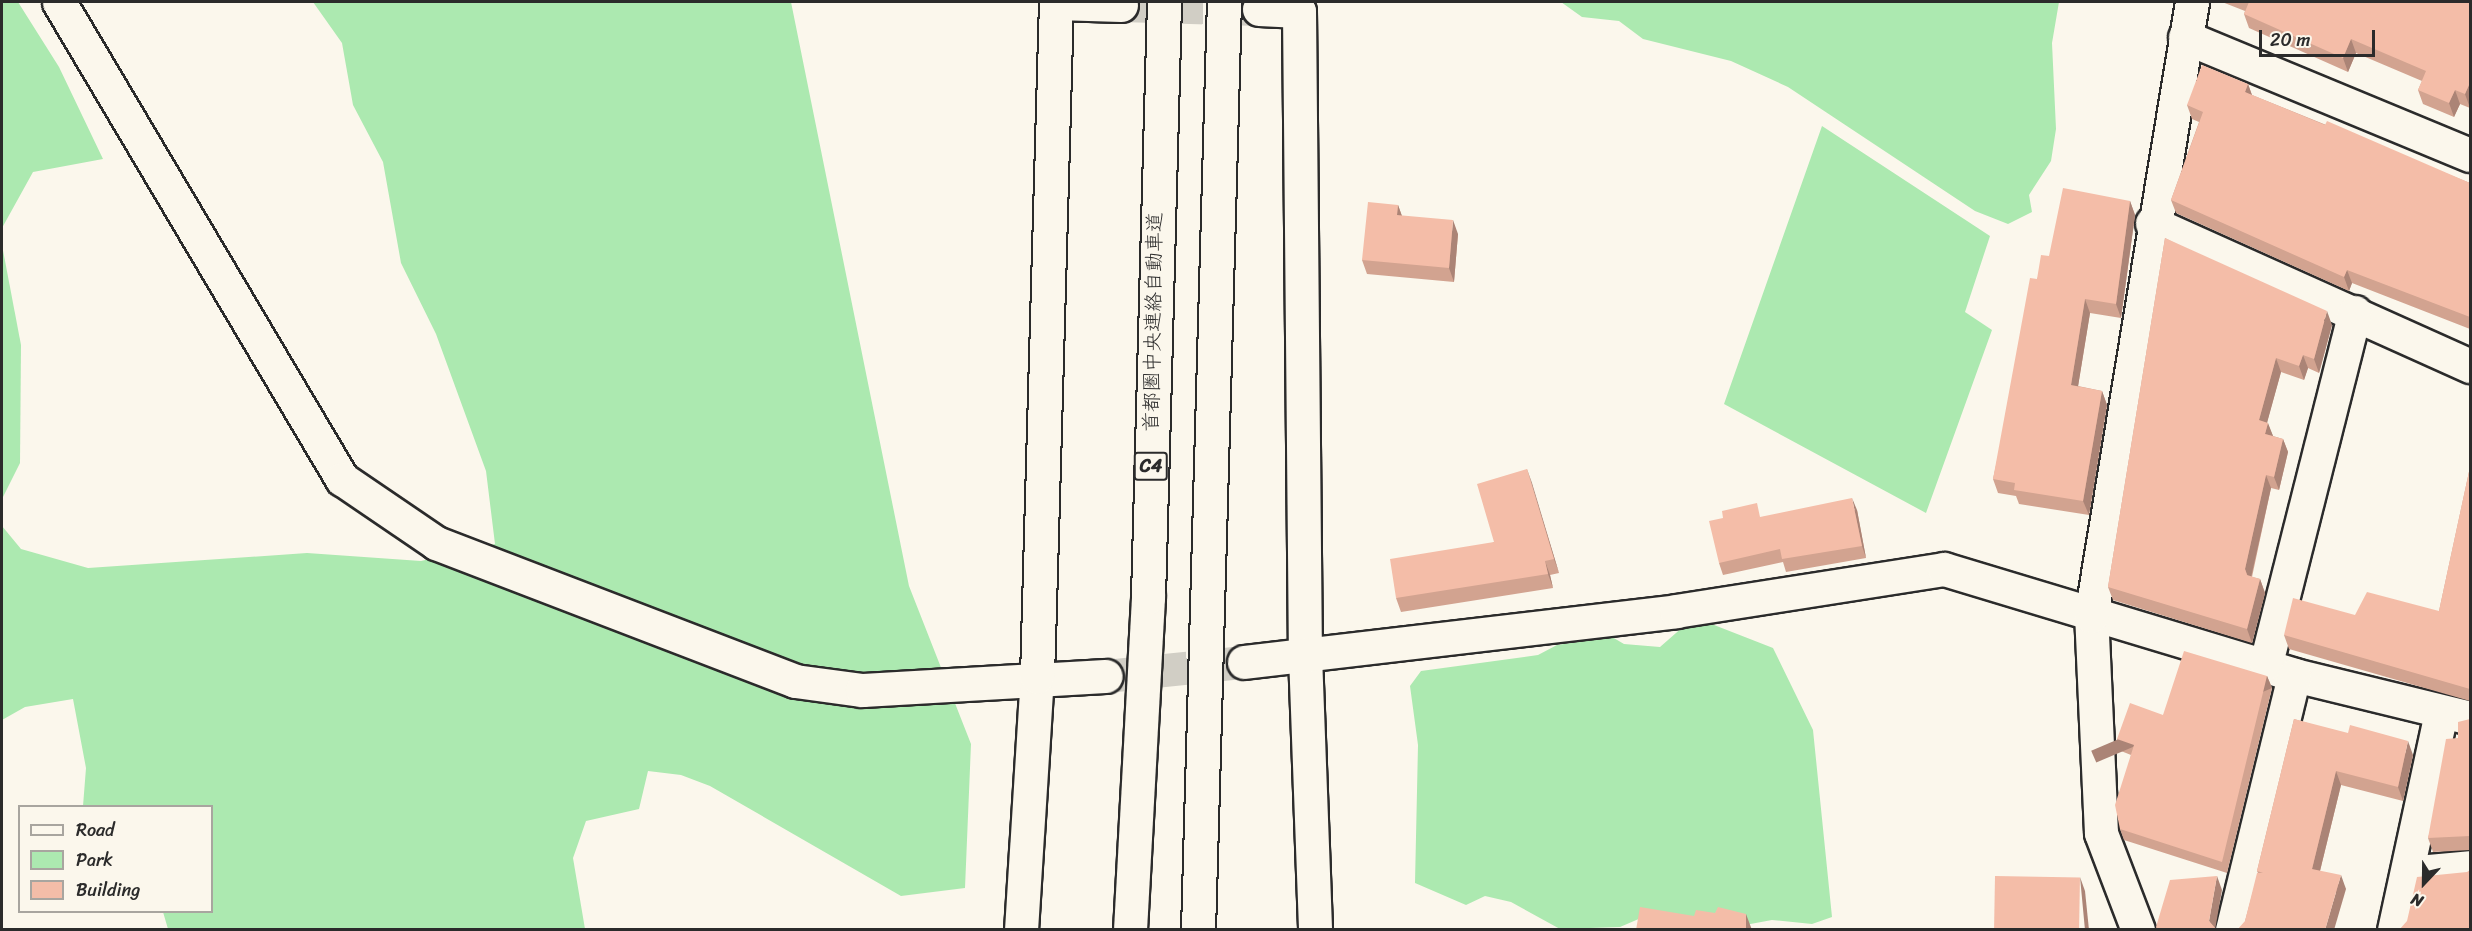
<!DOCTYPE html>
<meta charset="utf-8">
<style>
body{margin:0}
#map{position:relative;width:2472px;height:931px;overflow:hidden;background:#fbf7ec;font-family:Sriracha,"Klee One",sans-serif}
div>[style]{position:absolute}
.green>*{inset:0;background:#ace9b0}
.street-tunnel>*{height:33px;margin-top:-16.5px;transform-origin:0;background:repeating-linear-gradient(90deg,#d1cec5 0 33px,transparent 0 49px)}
.roads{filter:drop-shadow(2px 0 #2b2b2b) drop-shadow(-2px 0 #2b2b2b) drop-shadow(0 2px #2b2b2b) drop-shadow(0 -2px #2b2b2b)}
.street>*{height:33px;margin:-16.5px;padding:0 16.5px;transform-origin:16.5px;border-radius:16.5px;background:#fbf7ec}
.secondary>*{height:33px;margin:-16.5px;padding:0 16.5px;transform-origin:16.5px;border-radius:16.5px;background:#fbf7ec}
.highway>*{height:33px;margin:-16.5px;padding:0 16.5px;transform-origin:16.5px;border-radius:16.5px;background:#fbf7ec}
.wall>*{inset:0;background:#d2a390}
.shaded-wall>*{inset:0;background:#ab8476;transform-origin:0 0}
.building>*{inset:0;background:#f4bda8;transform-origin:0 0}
span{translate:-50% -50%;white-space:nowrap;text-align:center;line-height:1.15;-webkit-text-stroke:4.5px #fbf7ec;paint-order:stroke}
.shield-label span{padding:2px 4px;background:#fbf7ec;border:2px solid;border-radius:4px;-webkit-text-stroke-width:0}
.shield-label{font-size:18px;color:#2b2b2b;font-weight:700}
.street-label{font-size:20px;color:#2b2b2b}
.frame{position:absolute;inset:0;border:3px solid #2b2b2b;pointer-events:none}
.legend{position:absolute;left:18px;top:805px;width:195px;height:108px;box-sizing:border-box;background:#fbf7ec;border:2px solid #a8a59f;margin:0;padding:8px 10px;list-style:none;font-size:18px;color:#2b2b2b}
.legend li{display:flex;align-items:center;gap:12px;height:30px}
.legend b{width:30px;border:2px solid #a8a59f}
.north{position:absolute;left:2394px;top:853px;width:60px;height:60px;-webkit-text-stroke:4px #fbf7ec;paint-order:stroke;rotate:202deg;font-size:16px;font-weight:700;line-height:24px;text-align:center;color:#2b2b2b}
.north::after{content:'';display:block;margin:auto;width:21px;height:27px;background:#2b2b2b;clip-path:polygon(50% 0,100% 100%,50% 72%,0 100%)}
.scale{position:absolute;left:2259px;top:30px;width:116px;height:27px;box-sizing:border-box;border:3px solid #2b2b2b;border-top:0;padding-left:8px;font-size:18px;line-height:21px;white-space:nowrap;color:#2b2b2b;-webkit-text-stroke:4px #fbf7ec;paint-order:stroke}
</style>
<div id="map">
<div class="green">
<div style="clip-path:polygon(2px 2px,18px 2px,59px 67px,103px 159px,33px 172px,2px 228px)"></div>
<div style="clip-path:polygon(313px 2px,791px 2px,909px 586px,971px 744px,965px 888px,901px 896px,710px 786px,681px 775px,648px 771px,639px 809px,586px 821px,573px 858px,585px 929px,168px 929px,163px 912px,212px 912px,212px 806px,83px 806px,86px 768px,73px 699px,25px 707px,2px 720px,2px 526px,21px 549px,88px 568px,307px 553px,421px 561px,495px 544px,486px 471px,436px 334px,401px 263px,383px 162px,353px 105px,342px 43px)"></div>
<div style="clip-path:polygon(1561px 2px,2059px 2px,2052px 43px,2056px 129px,2051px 161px,2029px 195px,2032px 212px,2008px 224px,1975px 211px,1788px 87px,1731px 61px,1643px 39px,1619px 21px,1582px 17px)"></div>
<div style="clip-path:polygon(1822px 126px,1990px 236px,1965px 312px,1992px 330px,1926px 513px,1724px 404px)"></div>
<div style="clip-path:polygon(2px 245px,21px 345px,20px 463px,2px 499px)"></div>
<div style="clip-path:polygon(1709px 623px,1773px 648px,1813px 730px,1832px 917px,1812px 924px,1772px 920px,1745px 925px,1648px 915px,1620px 927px,1560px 929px,1511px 902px,1485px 896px,1466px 905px,1415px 883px,1418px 745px,1410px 686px,1421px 671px,1538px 655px,1557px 645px,1612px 637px,1624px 644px,1660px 647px,1684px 626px)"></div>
</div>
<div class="street-tunnel">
<div style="left:1121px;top:5px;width:138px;rotate:1.7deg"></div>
<div style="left:1106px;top:676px;width:139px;rotate:-5.8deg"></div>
</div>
<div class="roads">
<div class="street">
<div style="left:59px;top:2px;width:555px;rotate:59.32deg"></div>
<div style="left:342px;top:479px;width:114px;rotate:34.2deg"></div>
<div style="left:436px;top:543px;width:385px;rotate:21deg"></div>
<div style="left:795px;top:681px;width:68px;rotate:7.7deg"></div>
<div style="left:862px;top:690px;width:244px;rotate:-3.3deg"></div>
<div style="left:1056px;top:3px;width:65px;rotate:1.8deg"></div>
<div style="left:1259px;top:9px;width:40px;rotate:2.9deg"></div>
<div style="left:1299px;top:11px;width:644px;rotate:89.47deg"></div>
<div style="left:1305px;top:655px;width:275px;rotate:87.9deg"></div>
<div style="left:2185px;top:37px;width:308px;rotate:22.5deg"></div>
<div style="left:2152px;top:223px;width:349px;rotate:24.2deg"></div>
<div style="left:1244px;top:662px;width:435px;rotate:-6.7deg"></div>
<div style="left:1676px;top:611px;width:271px;rotate:-8.9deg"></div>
<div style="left:1944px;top:569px;width:366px;rotate:16.8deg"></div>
<div style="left:2294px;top:675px;width:181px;rotate:13.7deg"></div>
<div style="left:2266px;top:663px;width:362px;rotate:-75.8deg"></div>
<div style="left:2407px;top:873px;width:63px;rotate:-5.4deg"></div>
<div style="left:2138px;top:930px;width:104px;rotate:-110.9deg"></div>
<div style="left:2101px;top:833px;width:217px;rotate:-92.6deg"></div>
<div style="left:2091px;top:616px;width:622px;rotate:-80.66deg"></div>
<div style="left:2232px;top:930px;width:262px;rotate:-76.3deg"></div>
<div style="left:2394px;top:930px;width:223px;rotate:-77.8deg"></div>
</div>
<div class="secondary">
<div style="left:1021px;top:930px;width:254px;rotate:-86.4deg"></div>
<div style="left:1037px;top:677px;width:675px;rotate:-88.39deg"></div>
</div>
<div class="highway">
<div style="left:1130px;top:930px;width:333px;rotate:-86.9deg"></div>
<div style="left:1148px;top:597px;width:595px;rotate:-88.46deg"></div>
<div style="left:1198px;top:930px;width:928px;rotate:-88.4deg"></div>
</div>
</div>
<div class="wall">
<div style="clip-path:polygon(2222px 2px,2470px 2px,2470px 108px,2460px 104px,2454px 117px,2423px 104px,2418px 90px,2422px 81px,2356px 53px,2348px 72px,2249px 28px,2244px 14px,2245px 11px)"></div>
<div style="clip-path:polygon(2248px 84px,2252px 95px,2470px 183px,2470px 329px,2352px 283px,2349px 291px,2176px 213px,2171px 200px,2199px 122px,2192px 119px,2187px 105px)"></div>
<div style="clip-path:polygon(2130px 201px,2135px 215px,2121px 318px,2090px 313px,2078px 386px,2102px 391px,2107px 405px,2089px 515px,2019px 504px,2016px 496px,1998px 493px,1993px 479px,2037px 279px,2049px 256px)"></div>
<div style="clip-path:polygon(1398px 205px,1402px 216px,1458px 234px,1454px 282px,1367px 274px,1362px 260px)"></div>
<div style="clip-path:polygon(2165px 238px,2332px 325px,2319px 373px,2308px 368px,2304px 380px,2281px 372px,2267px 422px,2273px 436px,2283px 439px,2288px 452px,2279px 490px,2271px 488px,2252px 577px,2260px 579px,2265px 593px,2252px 643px,2113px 600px,2108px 587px)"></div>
<div style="clip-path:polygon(2470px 467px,2470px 701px,2289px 649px,2284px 635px,2355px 615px,2439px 611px)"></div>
<div style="clip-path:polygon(1527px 469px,1559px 573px,1550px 575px,1553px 588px,1401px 612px,1396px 598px,1494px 542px)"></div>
<div style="clip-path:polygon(1857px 510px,1866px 558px,1786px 572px,1783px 562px,1723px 575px,1719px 563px,1762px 517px)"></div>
<div style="clip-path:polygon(2267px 676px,2272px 688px,2227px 873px,2124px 840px,2120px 829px,2131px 755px,2121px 751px,2117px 739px,2163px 715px)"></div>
<div style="clip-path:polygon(2294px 719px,2413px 755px,2403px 801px,2341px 785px,2320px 871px,2346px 889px,2245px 921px,2258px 873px,2257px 871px)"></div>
<div style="clip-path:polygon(2470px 719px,2470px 850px,2433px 852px,2428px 838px,2458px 738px)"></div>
</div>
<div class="shaded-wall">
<div style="clip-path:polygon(2351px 39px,2356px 53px,2348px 72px,2343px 58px)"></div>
<div style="clip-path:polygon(2248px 84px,2253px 98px,2245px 92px)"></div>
<div style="clip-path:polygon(2469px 85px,2470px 89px,2470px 108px,2465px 94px)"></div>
<div style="clip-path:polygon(2455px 90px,2460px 104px,2454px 117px,2449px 103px)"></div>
<div style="clip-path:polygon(2130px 201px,2135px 215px,2121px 318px,2116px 304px)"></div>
<div style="clip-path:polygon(1398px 205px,1403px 219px,1397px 215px)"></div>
<div style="clip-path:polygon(1453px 220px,1458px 234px,1454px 282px,1449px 268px)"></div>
<div style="clip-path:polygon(2347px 270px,2352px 283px,2349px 291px,2344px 277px)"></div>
<div style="clip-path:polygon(2085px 299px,2090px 313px,2076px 399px,2071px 385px)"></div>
<div style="clip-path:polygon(2327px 311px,2332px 325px,2319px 373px,2314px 359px)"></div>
<div style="clip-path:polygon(2303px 355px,2308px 368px,2304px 380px,2299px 366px)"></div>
<div style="clip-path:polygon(2276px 358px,2281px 372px,2264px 434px,2259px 420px)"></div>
<div style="clip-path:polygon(2102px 391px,2107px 405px,2089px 515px,2083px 501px)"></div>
<div style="clip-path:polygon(2268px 423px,2273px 436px,2265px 434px)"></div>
<div style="clip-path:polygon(2283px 439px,2288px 452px,2279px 490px,2274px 477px)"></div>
<div style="clip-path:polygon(1527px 469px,1532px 483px,1559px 573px,1554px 559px)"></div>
<div style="clip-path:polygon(2266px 475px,2271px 488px,2250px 582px,2245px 569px)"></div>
<div style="clip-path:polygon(1852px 498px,1857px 510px,1866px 558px,1862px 546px)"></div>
<div style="clip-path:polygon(1545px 561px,1550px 575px,1553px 588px,1548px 574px)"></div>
<div style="clip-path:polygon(2260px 579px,2265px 593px,2252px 643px,2247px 629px)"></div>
<div style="left:2267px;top:676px;width:13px;height:191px;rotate:67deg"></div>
<div style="clip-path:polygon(2408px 741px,2413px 755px,2403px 801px,2398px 787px)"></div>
<div style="clip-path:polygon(2336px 771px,2341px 785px,2317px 883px,2312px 869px)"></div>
<div style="clip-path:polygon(2341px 875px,2346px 889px,2334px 930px,2325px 930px)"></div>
<div style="clip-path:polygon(2217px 876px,2222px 890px,2215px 930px,2209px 921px)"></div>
<div style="clip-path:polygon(2080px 877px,2085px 891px,2089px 930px,2085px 930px)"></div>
<div style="clip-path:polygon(1746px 914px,1752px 930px,1746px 930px)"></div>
</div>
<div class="building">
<div style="clip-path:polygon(2249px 2px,2470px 2px,2470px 86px,2469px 85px,2465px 94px,2455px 90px,2449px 103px,2418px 90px,2426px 71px,2351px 39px,2343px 58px,2244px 14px)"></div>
<div style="clip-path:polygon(2202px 65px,2248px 84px,2245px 92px,2325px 125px,2327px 121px,2470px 183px,2470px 317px,2347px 270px,2344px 277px,2171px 200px,2203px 112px,2187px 105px)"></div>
<div style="clip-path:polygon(2063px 188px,2130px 201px,2116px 304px,2085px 299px,2071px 385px,2102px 391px,2083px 501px,2014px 490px,2015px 483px,1993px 479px,2030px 278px,2037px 279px,2041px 255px,2049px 256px)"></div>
<div style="clip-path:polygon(1368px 202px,1398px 205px,1397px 215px,1453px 220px,1449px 268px,1362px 260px)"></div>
<div style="clip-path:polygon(2165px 238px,2327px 311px,2314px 359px,2303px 355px,2299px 366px,2276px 358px,2259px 420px,2268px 423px,2265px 434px,2283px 439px,2274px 477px,2266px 475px,2245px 569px,2247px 575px,2260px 579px,2247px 629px,2108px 587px)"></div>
<div style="clip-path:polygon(2470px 467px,2470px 689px,2284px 635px,2293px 598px,2355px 615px,2367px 592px,2439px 611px)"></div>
<div style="clip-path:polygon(1527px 469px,1554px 559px,1545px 561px,1548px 574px,1396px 598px,1390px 559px,1494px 542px,1477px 484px)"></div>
<div style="clip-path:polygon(1852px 498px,1862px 546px,1782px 559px,1780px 549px,1719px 563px,1709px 521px,1723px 518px,1722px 511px,1757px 503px,1760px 517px)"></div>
<div style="clip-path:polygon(2184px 651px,2267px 676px,2222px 862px,2120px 829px,2115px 805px,2134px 745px,2117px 739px,2130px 703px,2163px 715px)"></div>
<div style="clip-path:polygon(2294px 719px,2348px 733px,2350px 725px,2408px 741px,2398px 787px,2336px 771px,2312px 869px,2341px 875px,2325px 930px,2237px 930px,2245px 921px,2257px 873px,2263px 873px,2257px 871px)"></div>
<div style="clip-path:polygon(2470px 719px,2470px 836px,2428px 838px,2446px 739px,2458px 738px,2458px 722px)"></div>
<div style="clip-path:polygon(2470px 870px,2470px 930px,2399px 930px,2407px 921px,2417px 877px,2467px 872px)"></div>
<div style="left:1995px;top:876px;width:85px;height:54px;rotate:1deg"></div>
<div style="clip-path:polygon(2217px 876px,2209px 921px,2217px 930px,2157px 930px,2156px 927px,2170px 880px)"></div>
<div style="clip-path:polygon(1640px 907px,1694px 916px,1696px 910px,1715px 913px,1718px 907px,1746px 914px,1746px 930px,1636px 930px)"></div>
</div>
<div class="shield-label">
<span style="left:1151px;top:466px">C4</span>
</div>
<div class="street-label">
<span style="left:1153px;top:322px;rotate:-89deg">首都圏中央連絡自動車道</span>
</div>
<div class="frame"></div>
<ul class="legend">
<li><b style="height:8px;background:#fbf7ec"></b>Road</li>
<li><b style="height:16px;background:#ace9b0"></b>Park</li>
<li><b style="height:16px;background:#f4bda8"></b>Building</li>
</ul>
<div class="north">N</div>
<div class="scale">20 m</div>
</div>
